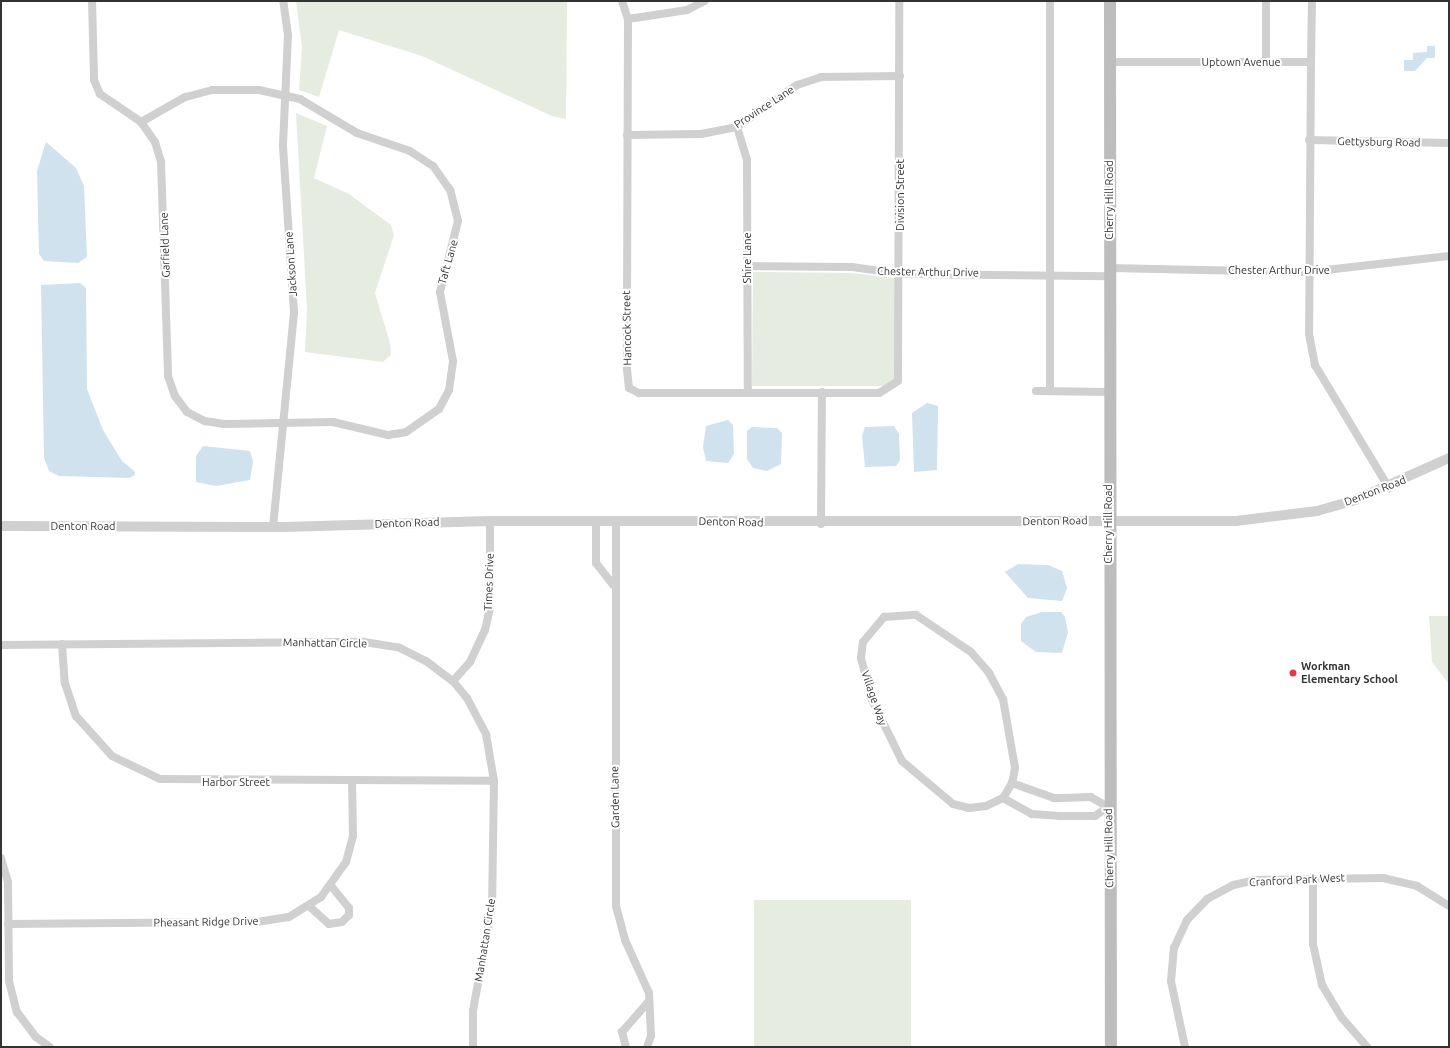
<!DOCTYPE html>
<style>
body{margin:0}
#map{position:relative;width:1450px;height:1048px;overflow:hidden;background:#fff;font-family:Ubuntu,sans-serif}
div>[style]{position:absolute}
.green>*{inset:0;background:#e6ecdf;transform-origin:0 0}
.water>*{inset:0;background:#cfe2ee}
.minor>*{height:8px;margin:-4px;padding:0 4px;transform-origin:4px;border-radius:4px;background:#d0d0d0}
.tertiary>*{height:10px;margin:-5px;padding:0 5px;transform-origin:5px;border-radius:5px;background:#d0d0d0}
.secondary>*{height:12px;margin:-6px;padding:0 6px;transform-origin:6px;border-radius:6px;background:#bdbdbd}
.dots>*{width:11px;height:11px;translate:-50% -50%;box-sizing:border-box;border:2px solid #fff;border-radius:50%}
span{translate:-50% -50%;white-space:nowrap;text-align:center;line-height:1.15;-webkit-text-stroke:4px #fff;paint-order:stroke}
.street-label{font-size:11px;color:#333}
.poi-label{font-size:11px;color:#333;font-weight:700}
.left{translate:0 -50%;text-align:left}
.frame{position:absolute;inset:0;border:2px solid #333;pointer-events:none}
</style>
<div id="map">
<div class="green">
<div style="clip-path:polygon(296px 1px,567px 1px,566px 119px,552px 116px,422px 56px,339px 30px,319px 97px,299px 90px,302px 48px)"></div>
<div style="clip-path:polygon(296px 113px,327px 126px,314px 178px,349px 194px,391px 225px,394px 235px,375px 293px,390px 343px,391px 355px,383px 362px,305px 352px,307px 309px)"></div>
<div style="clip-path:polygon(753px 272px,852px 273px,895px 278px,896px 382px,883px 386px,752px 386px)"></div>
<div style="clip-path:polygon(1429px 616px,1449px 616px,1449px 684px,1432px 662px)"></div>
<div style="left:911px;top:900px;width:147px;height:157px;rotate:90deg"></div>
</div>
<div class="water">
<div style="clip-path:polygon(1427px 46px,1435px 46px,1435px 58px,1427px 58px,1415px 71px,1404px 71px,1404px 60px,1413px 60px,1413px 53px,1427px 52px)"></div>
<div style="clip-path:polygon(46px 142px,76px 168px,84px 186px,87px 257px,78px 263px,44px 261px,39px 254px,37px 171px)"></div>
<div style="clip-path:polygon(80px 283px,86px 288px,87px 389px,103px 430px,122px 461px,134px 471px,135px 475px,129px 478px,59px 476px,49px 471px,44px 458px,41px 285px)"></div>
<div style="clip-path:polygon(927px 403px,938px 406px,937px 470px,914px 472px,912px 413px)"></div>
<div style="clip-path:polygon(728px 420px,733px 425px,734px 454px,728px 463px,706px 461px,703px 447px,706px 426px)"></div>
<div style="clip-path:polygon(894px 426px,899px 434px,900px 460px,896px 466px,865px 467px,862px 436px,865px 427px)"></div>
<div style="clip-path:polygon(752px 427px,777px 428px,782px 433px,781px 464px,767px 471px,753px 468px,747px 459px,747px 431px)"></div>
<div style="clip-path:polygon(203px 446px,250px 451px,253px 462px,250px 480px,216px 486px,196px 482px,196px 456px)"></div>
<div style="clip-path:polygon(1018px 564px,1048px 565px,1062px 571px,1067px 588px,1062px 601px,1028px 598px,1005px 572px)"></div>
<div style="clip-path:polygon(1042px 612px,1061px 612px,1065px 617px,1068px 632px,1062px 653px,1036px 652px,1021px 641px,1021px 624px,1026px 617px)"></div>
</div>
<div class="minor">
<div style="left:92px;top:1px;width:79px;rotate:88.5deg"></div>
<div style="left:94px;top:80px;width:15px;rotate:67deg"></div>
<div style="left:100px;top:94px;width:50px;rotate:34.3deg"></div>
<div style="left:141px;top:122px;width:24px;rotate:55deg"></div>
<div style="left:155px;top:142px;width:21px;rotate:73deg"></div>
<div style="left:161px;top:162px;width:214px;rotate:88.1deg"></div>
<div style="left:168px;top:376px;width:21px;rotate:71deg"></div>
<div style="left:175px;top:396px;width:20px;rotate:53deg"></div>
<div style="left:187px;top:412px;width:20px;rotate:27deg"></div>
<div style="left:205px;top:421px;width:19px;rotate:9deg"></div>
<div style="left:224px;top:424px;width:109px;rotate:-1.1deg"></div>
<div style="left:333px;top:422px;width:57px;rotate:13.3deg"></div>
<div style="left:388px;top:435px;width:18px;rotate:-9deg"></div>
<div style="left:406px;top:432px;width:40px;rotate:-34.9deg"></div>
<div style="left:439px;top:409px;width:21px;rotate:-62deg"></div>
<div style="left:449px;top:390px;width:29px;rotate:-82deg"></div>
<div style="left:453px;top:361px;width:70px;rotate:-100.7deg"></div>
<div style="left:440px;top:292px;width:73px;rotate:-75.8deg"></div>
<div style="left:458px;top:221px;width:32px;rotate:-104deg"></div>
<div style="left:450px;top:190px;width:29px;rotate:-125deg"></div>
<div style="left:433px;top:166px;width:27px;rotate:-147deg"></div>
<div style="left:410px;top:151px;width:56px;rotate:-161.2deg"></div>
<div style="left:357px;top:133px;width:66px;rotate:-149.2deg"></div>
<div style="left:300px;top:99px;width:42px;rotate:-167.6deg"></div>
<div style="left:259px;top:90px;width:47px;rotate:180deg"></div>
<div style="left:212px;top:90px;width:28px;rotate:165deg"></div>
<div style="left:185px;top:97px;width:51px;rotate:150.4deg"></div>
<div style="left:622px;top:1px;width:19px;rotate:72deg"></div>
<div style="left:628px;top:19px;width:350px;rotate:90.2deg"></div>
<div style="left:627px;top:369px;width:19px;rotate:84deg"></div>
<div style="left:629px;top:388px;width:11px;rotate:27deg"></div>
<div style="left:639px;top:393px;width:240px"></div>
<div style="left:879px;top:393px;width:22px;rotate:-32deg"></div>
<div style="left:898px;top:381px;width:380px;rotate:-89.8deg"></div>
<div style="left:1266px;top:1px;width:61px;rotate:90deg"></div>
<div style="left:628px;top:19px;width:60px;rotate:-8.7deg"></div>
<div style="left:687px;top:10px;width:20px;rotate:-27deg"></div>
<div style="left:1109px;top:62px;width:202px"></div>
<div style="left:1311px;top:62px;width:61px;rotate:-89.1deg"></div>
<div style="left:1311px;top:62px;width:272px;rotate:90.4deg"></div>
<div style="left:1309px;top:334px;width:32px;rotate:79deg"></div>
<div style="left:1315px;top:365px;width:144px;rotate:59deg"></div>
<div style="left:737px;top:127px;width:34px;rotate:73deg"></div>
<div style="left:747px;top:160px;width:231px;rotate:89.8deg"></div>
<div style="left:627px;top:135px;width:74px;rotate:-0.8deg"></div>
<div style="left:701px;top:134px;width:37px;rotate:-11deg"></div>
<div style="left:737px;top:127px;width:73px;rotate:-35deg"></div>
<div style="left:797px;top:85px;width:25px;rotate:-18deg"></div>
<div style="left:821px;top:77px;width:79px;rotate:-0.7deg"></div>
<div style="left:1309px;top:140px;width:140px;rotate:1.2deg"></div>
<div style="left:747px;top:266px;width:105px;rotate:0.5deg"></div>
<div style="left:852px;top:267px;width:49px;rotate:8.1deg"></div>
<div style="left:901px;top:274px;width:208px;rotate:0.6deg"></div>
<div style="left:1109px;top:268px;width:199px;rotate:1.2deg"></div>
<div style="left:1308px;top:272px;width:142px;rotate:-6.5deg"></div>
<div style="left:1036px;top:391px;width:73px;rotate:0.8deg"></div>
<div style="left:1050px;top:391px;width:390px;rotate:-90deg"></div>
<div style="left:596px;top:521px;width:42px;rotate:90deg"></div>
<div style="left:596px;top:563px;width:28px;rotate:52deg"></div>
<div style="left:616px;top:521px;width:385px;rotate:90deg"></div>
<div style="left:616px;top:906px;width:35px;rotate:75deg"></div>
<div style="left:625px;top:940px;width:58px;rotate:65.6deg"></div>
<div style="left:649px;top:993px;width:43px;rotate:87.3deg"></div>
<div style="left:651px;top:1036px;width:12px;rotate:110deg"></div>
<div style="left:821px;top:524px;width:132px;rotate:-89.6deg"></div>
<div style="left:273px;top:527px;width:216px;rotate:-84.4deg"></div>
<div style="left:294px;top:312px;width:167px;rotate:-93.8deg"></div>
<div style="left:283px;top:145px;width:110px;rotate:-87.4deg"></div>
<div style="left:288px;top:35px;width:34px;rotate:-98deg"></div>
<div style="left:916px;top:615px;width:66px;rotate:33.9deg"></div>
<div style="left:971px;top:652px;width:28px;rotate:49deg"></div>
<div style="left:989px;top:673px;width:30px;rotate:62deg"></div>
<div style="left:1003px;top:699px;width:70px;rotate:80.1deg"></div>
<div style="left:1015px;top:768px;width:15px;rotate:101deg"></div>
<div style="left:1012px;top:783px;width:17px;rotate:121deg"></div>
<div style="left:1003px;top:798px;width:19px;rotate:155deg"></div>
<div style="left:986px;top:806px;width:17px;rotate:173deg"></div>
<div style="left:969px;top:808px;width:16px;rotate:-166deg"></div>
<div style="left:953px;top:804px;width:67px;rotate:-139.9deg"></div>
<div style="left:902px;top:761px;width:68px;rotate:-116.2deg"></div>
<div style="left:872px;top:700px;width:43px;rotate:-104.7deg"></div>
<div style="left:861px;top:658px;width:16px;rotate:-83deg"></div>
<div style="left:863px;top:642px;width:33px;rotate:-50deg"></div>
<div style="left:884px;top:617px;width:32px;rotate:-4deg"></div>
<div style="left:62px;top:644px;width:39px;rotate:86deg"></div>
<div style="left:65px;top:683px;width:35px;rotate:72deg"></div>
<div style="left:76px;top:716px;width:54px;rotate:48deg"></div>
<div style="left:112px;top:756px;width:53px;rotate:25.6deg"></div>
<div style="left:160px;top:779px;width:334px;rotate:0.3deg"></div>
<div style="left:1px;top:645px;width:363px;rotate:-0.5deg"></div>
<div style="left:364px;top:642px;width:36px;rotate:9deg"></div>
<div style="left:400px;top:648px;width:29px;rotate:27deg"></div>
<div style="left:426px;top:661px;width:34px;rotate:37deg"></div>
<div style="left:453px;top:681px;width:22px;rotate:51deg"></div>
<div style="left:467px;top:698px;width:41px;rotate:62.2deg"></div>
<div style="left:486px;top:734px;width:48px;rotate:80.3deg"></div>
<div style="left:494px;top:781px;width:126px;rotate:90.9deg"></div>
<div style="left:492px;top:907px;width:106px;rotate:100.4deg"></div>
<div style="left:473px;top:1011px;width:36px;rotate:90deg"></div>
<div style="left:453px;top:681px;width:25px;rotate:-48deg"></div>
<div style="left:470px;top:662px;width:35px;rotate:-65deg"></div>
<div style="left:485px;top:630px;width:23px;rotate:-77deg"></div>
<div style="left:490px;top:608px;width:87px;rotate:-90deg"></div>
<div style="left:1003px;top:798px;width:33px;rotate:29deg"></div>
<div style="left:1032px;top:814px;width:27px;rotate:4deg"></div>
<div style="left:1059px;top:816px;width:36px"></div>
<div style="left:1095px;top:816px;width:16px;rotate:-35deg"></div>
<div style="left:1108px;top:807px;width:20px;rotate:-150deg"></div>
<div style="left:1091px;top:797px;width:37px;rotate:178deg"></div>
<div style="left:1054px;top:798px;width:45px;rotate:-160.3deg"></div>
<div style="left:1px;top:858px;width:25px;rotate:74deg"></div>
<div style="left:8px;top:882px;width:99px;rotate:89.4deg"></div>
<div style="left:9px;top:981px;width:32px;rotate:76deg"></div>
<div style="left:17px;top:1012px;width:31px;rotate:53deg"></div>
<div style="left:36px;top:1037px;width:17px;rotate:36deg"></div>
<div style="left:1313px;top:878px;width:66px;rotate:90deg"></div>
<div style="left:1313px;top:944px;width:42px;rotate:77.6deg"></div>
<div style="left:1322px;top:985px;width:39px;rotate:59deg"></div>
<div style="left:1342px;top:1018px;width:38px;rotate:49deg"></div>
<div style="left:310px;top:907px;width:25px;rotate:42deg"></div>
<div style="left:329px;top:924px;width:13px;rotate:-9deg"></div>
<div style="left:342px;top:922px;width:10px;rotate:-45deg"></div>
<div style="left:349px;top:915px;width:7px;rotate:-90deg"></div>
<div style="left:349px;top:908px;width:28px;rotate:-129deg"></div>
<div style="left:8px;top:924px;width:249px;rotate:-0.5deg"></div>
<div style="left:257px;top:922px;width:32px;rotate:-9deg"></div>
<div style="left:289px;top:917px;width:38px;rotate:-32deg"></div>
<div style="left:321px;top:897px;width:43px;rotate:-54.5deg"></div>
<div style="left:346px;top:862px;width:27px;rotate:-75deg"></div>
<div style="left:353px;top:836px;width:55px;rotate:-91deg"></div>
<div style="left:626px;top:1047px;width:16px;rotate:-105deg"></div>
<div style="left:622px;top:1032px;width:41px;rotate:-48.9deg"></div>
<div style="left:1185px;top:1047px;width:67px;rotate:-102deg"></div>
<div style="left:1171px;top:981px;width:33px;rotate:-85deg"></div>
<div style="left:1174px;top:948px;width:31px;rotate:-65deg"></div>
<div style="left:1187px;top:920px;width:29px;rotate:-46deg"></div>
<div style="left:1207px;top:899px;width:30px;rotate:-28deg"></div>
<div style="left:1233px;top:885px;width:24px;rotate:-12deg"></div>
<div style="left:1256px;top:880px;width:127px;rotate:-0.9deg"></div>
<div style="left:1383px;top:878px;width:35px;rotate:13deg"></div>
<div style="left:1417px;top:886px;width:38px;rotate:32deg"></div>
</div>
<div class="tertiary">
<div style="left:1px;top:526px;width:283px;rotate:0.2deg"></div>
<div style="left:284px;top:527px;width:206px;rotate:-1.7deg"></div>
<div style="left:490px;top:521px;width:746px"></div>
<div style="left:1236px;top:521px;width:82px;rotate:-7deg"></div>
<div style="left:1317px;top:511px;width:40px;rotate:-16deg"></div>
<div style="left:1355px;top:500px;width:103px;rotate:-24.1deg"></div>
</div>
<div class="secondary">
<div style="left:1110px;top:1px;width:1046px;rotate:89.95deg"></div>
</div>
<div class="dots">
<div style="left:1293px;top:673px;background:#e63946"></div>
</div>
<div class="street-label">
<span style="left:1241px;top:62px">Uptown Avenue</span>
<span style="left:764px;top:107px;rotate:-33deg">Province Lane</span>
<span style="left:1379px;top:142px;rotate:1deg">Gettysburg Road</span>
<span style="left:900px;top:195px;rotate:-90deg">Division Street</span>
<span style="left:1109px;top:200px;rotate:-90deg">Cherry Hill Road</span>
<span style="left:165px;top:245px;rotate:-92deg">Garfield Lane</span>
<span style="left:747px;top:258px;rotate:-90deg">Shire Lane</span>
<span style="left:448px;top:262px;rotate:-74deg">Taft Lane</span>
<span style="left:291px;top:264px;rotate:-94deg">Jackson Lane</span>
<span style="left:1279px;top:270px">Chester Arthur Drive</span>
<span style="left:928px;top:272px;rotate:1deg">Chester Arthur Drive</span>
<span style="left:627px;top:328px;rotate:-91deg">Hancock Street</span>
<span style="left:1375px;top:491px;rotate:-21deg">Denton Road</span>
<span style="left:1055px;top:521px;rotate:-1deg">Denton Road</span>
<span style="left:731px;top:522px;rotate:1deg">Denton Road</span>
<span style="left:407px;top:523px;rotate:-2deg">Denton Road</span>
<span style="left:1108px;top:524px;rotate:-90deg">Cherry Hill Road</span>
<span style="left:83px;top:526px">Denton Road</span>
<span style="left:489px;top:582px;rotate:-88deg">Times Drive</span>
<span style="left:325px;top:643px;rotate:1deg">Manhattan Circle</span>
<span style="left:874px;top:698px;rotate:71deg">Village Way</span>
<span style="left:236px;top:782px">Harbor Street</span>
<span style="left:615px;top:797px;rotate:-91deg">Garden Lane</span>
<span style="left:1109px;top:848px;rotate:-91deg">Cherry Hill Road</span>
<span style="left:1297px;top:880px;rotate:-3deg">Cranford Park West</span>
<span style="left:206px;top:922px;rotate:-1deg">Pheasant Ridge Drive</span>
<span style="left:485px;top:940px;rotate:-81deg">Manhattan Circle</span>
</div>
<div class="poi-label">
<span class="left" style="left:1301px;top:673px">Workman<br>Elementary School</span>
</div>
<div class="frame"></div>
</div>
